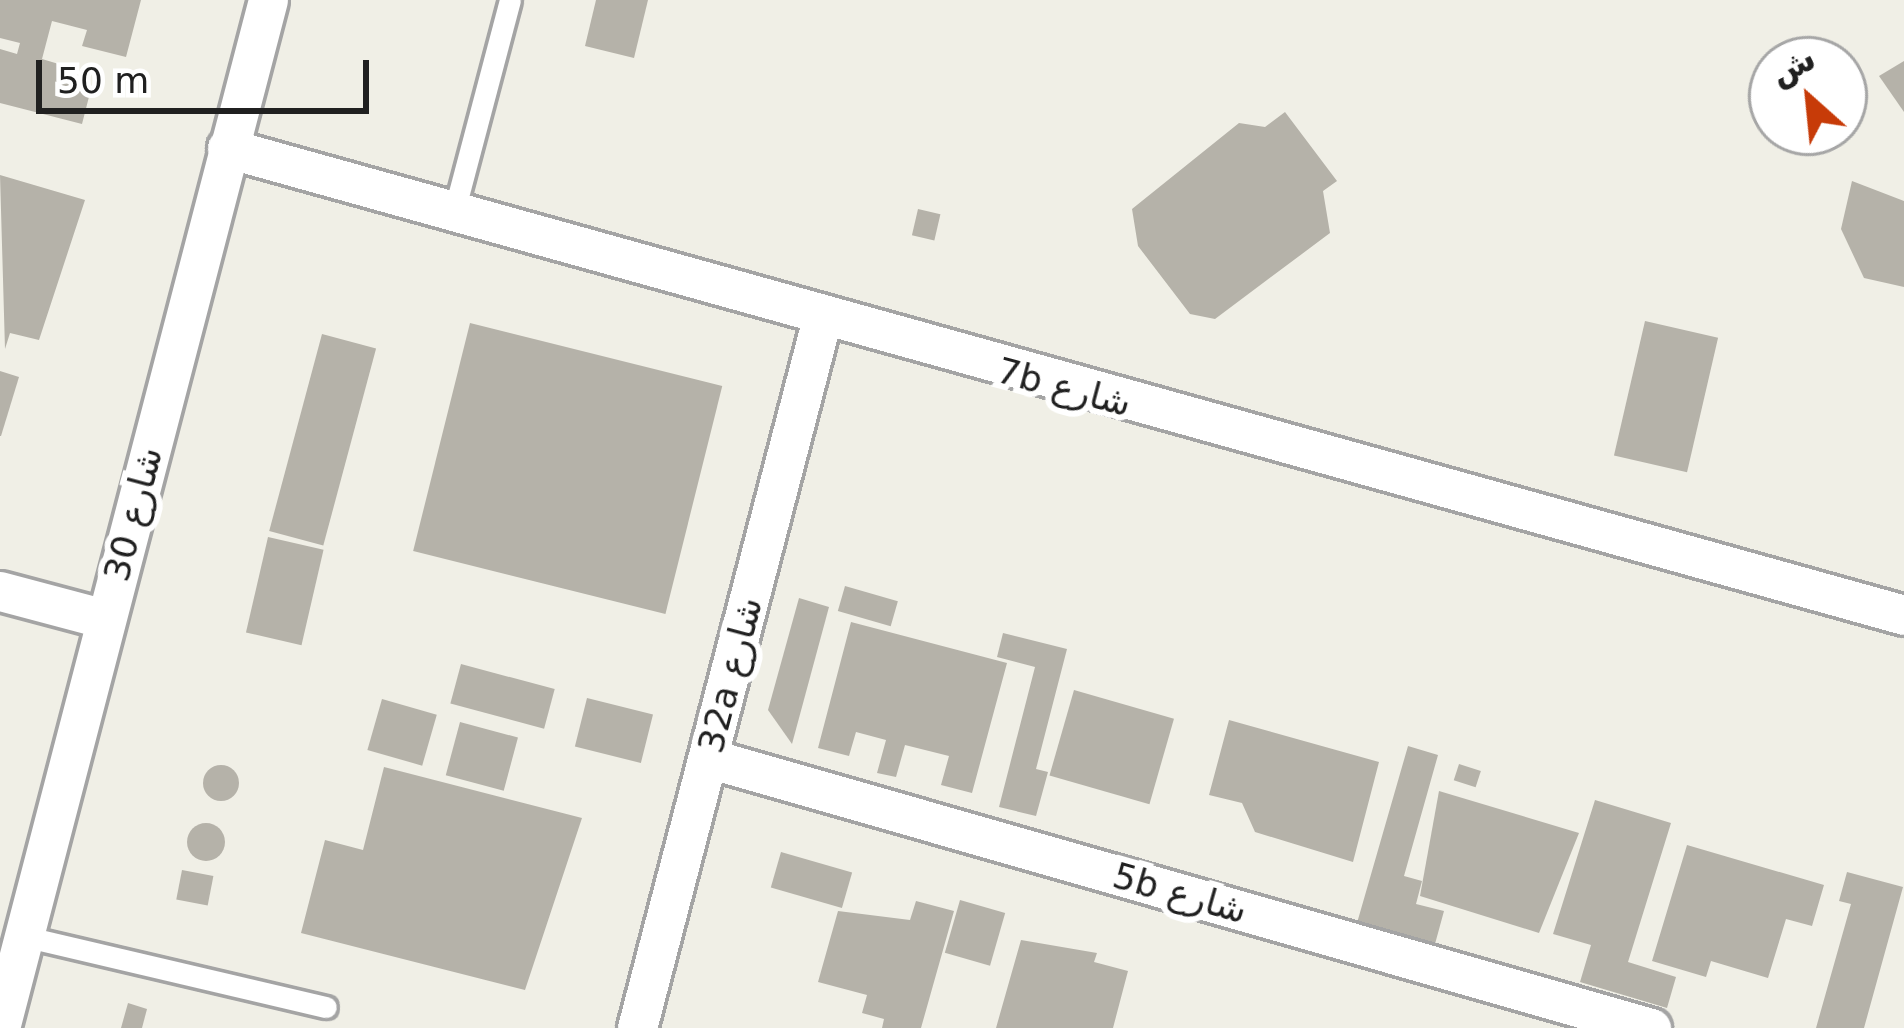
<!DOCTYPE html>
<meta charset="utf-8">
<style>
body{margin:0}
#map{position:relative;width:1904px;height:1028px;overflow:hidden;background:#f0efe6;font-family:"DejaVu Sans",Cairo,sans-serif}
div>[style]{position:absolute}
.building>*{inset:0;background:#b5b2a9;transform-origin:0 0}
.round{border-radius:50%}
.roads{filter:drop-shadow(3px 0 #a4a4a4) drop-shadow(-3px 0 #a4a4a4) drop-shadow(0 3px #a4a4a4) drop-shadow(0 -3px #a4a4a4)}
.lane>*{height:21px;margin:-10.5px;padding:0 10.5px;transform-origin:10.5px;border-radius:10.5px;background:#fff}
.street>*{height:39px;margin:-19.5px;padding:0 19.5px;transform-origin:19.5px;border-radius:19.5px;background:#fff}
span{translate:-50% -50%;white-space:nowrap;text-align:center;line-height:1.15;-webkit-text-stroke:12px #fff;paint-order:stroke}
.street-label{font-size:36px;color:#202020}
.north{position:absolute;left:1748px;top:36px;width:120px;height:120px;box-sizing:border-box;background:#fff;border:3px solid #a6a6a6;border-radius:50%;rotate:333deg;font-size:33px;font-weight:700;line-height:48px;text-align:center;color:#202020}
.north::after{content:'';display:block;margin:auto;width:42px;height:54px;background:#c73b08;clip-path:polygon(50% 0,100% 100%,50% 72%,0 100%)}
.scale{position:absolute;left:36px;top:60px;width:333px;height:54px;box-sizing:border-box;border:6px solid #202020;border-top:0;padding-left:15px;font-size:36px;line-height:42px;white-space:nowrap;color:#202020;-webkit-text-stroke:9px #fff;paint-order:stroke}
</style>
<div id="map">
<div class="building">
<div style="clip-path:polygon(0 0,141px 0,126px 57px,82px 46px,87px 30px,52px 21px,42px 59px,62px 65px,58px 80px,91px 89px,82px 124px,0 103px,0 49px,17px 54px,20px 43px,0 38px)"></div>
<div style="clip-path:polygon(596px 0,648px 0,634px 58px,585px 46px)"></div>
<div style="clip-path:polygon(1904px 61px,1904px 112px,1879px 76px)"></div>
<div style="clip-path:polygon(1285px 112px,1337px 181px,1323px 191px,1330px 233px,1215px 319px,1190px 314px,1138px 246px,1132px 209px,1239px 123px,1265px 127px)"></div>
<div style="clip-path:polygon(0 175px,85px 200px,39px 340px,10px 333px,5px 349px)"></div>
<div style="clip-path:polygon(1852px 181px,1904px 201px,1904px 287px,1864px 278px,1841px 229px)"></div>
<div style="left:918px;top:209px;width:23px;height:27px;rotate:13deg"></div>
<div style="left:1645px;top:321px;width:75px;height:138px;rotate:13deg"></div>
<div style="left:470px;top:323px;width:260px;height:235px;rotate:14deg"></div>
<div style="left:322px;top:334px;width:56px;height:204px;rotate:15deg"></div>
<div style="clip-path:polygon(0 371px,19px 377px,1px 436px,0 436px)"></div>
<div style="left:268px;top:537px;width:57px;height:98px;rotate:13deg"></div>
<div style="left:845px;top:586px;width:55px;height:26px;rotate:16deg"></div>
<div style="clip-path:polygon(799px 598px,829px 607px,792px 744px,768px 710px)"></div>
<div style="clip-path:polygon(851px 622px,1007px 663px,972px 793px,941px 785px,949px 756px,905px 745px,896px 777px,877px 773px,886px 740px,856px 732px,849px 756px,818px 748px)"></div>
<div style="clip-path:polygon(1003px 633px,1067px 649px,1036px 769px,1048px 772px,1036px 816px,999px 807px,1035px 667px,997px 657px)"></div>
<div style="left:461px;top:664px;width:97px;height:41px;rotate:15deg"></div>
<div style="left:1074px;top:690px;width:104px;height:89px;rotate:16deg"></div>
<div style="left:587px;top:698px;width:68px;height:50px;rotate:14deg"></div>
<div style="left:382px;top:699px;width:57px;height:53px;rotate:16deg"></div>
<div style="clip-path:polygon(1229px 720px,1379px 762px,1353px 862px,1255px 832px,1242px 803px,1209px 795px)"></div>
<div style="left:460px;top:722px;width:60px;height:55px;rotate:15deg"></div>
<div style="clip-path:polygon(1408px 746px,1438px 755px,1404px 876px,1422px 881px,1416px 904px,1444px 911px,1435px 944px,1357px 923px)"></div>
<div style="left:1459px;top:764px;width:23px;height:17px;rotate:18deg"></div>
<div class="round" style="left:203px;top:765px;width:36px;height:36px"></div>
<div style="clip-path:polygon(384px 767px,582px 818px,525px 990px,301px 933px,325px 840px,363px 850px)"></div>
<div style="clip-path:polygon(1439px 791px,1579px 833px,1539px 933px,1420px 896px)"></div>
<div style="clip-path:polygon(1595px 800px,1671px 823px,1628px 962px,1676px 977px,1667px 1008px,1580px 982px,1591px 945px,1553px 934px)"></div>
<div class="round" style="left:187px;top:823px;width:38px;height:38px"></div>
<div style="clip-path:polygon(1687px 845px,1824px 885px,1812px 926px,1786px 919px,1768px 978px,1711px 961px,1706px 977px,1652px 961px)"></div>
<div style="left:781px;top:852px;width:74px;height:37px;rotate:16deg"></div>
<div style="left:182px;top:870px;width:32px;height:30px;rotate:11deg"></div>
<div style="clip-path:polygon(1847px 872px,1903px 887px,1864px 1028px,1816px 1028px,1851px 904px,1839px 901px)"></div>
<div style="left:960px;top:900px;width:47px;height:55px;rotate:16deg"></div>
<div style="clip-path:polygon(916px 901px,954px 911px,921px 1028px,882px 1028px,884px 1019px,862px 1013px,867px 995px,818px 982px,838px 911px,910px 920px)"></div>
<div style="clip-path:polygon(1021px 940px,1097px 953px,1094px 962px,1128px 971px,1113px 1028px,996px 1028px)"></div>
<div style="clip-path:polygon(128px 1003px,147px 1009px,142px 1028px,121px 1028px)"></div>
</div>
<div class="roads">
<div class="lane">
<div style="left:455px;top:208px;width:215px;rotate:-75.2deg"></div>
<div style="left:23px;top:936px;width:311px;rotate:13.2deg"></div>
</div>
<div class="street">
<div style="left:227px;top:148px;width:1741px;rotate:15.56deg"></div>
<div style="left:0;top:591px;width:109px;rotate:14.9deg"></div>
<div style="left:708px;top:758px;width:981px;rotate:15.98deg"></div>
<div style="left:0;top:1028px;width:1062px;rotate:-75.39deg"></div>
<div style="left:637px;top:1028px;width:730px;rotate:-75.39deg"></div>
</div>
</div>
<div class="street-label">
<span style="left:1064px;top:387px;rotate:15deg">7b شارع</span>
<span style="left:133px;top:514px;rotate:-75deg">شارع 30</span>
<span style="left:730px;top:675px;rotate:-75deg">32a شارع</span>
<span style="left:1180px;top:893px;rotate:16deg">5b شارع</span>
</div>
<div class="north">ش</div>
<div class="scale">50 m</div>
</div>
